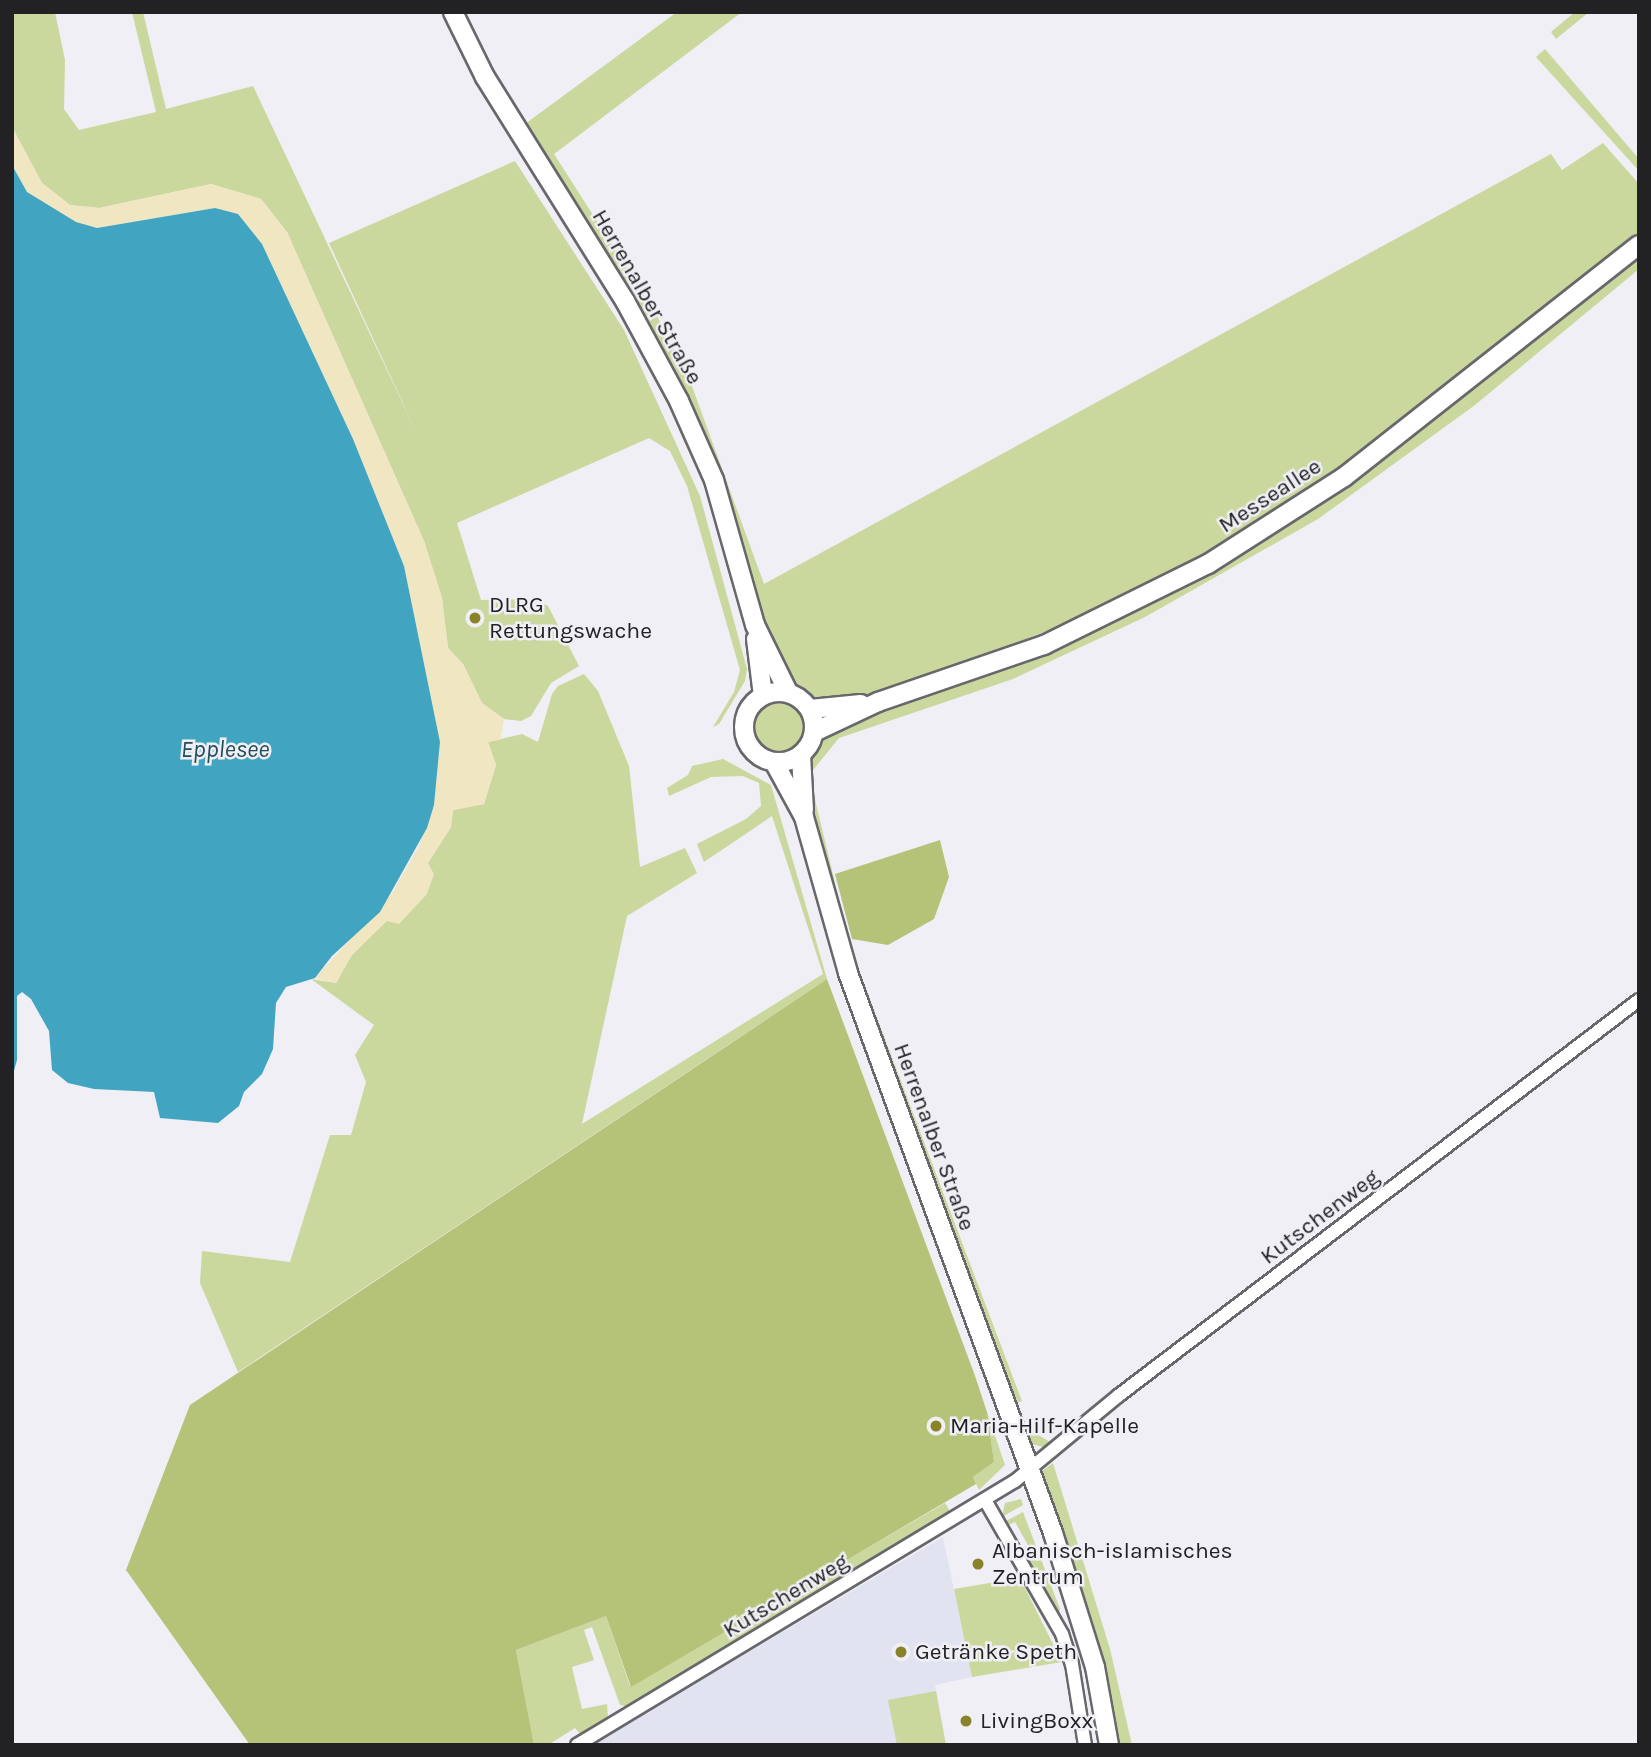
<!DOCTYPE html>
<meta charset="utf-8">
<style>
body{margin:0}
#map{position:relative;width:1651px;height:1757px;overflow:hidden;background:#efeff5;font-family:Karla,sans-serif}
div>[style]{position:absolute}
.built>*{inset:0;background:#e2e3f1}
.green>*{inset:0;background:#cad79d}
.round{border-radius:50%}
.forest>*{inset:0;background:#b4c378}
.sand>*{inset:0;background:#f0e6c1}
.water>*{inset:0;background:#41a5c1}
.roads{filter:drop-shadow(2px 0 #67676c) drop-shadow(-2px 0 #67676c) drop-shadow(0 2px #67676c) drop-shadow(0 -2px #67676c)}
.street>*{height:12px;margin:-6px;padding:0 6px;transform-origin:6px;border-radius:6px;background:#fff}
.secondary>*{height:18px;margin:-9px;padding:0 9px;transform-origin:9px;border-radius:9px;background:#fff}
.secondary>.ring{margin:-9px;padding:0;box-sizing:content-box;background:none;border:18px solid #fff;border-radius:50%}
.dots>*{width:19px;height:19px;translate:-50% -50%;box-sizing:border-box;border:4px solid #efeff5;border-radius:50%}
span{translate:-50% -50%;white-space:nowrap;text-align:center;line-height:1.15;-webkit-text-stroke:5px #efeff5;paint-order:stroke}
.street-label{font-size:23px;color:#222225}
.poi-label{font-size:23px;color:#222225}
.left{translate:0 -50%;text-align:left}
.water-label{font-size:24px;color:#214c59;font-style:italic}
.frame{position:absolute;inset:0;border:14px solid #222225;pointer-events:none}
</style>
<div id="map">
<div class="built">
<div style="clip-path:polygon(943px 1537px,972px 1677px,935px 1685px,946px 1745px,592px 1745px)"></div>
</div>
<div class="green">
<div style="clip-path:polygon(12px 12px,55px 12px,65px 60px,64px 109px,79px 130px,156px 112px,132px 12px,143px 12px,166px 109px,253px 86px,419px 438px,329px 243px,515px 161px,624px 330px,700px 496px,747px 669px,745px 681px,719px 724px,713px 727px,734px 692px,740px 670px,687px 486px,670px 451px,649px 438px,457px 523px,481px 600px,536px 599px,548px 606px,579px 666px,551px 683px,531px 716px,521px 721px,504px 719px,482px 703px,463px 664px,448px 648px,442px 598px,424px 541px,287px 232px,261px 199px,211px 184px,99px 208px,70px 205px,42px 183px,12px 127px)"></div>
<div style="clip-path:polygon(677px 12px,742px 12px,554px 154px,655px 312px,689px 378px,764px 584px,1551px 154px,1562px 170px,1603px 143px,1639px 184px,1639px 234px,1421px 409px,1313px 488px,1223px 545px,1112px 605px,963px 664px,876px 694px,820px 704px,792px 687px,777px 669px,709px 453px,521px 127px)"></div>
<div style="clip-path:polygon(1575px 12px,1589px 12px,1556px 39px,1551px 32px)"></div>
<div style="clip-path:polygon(1545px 49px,1639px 159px,1639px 171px,1536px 57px)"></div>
<div style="clip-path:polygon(1639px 254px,1639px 269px,1475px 405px,1318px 519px,1145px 617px,1013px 679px,839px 738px,809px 775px,851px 949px,1022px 1401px,1014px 1404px,888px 1065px,841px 925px,804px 785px,804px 764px,824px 733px,846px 721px,969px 681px,1117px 620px,1276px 532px,1454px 403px)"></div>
<div style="clip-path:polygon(584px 674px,598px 691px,629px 766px,640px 867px,685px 848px,697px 873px,627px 916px,582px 1124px,823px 974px,772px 816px,704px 862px,697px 844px,746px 819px,761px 806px,759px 783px,743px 776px,711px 777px,669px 796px,667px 788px,688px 775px,692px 766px,723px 759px,771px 785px,827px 979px,238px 1372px,200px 1283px,202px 1251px,290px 1262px,330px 1135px,351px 1135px,366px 1082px,355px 1055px,374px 1025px,311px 979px,336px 983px,351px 956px,387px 920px,399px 923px,428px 863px,451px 827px,453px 810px,484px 804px,496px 765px,488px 742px,522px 734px,538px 742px,552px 694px,558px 686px)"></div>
<div class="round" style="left:751px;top:698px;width:58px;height:58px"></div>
<div style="clip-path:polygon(987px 1412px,1005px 1465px,979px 1490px,973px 1477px,994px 1462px)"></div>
<div style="clip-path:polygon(1023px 1424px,1040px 1436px,1050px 1442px,1043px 1447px,1032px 1444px)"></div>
<div style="clip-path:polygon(1053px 1463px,1110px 1649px,1132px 1745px,1118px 1745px,1099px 1655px,1042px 1471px)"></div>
<div style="clip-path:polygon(1021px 1499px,1023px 1505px,1002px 1517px,1005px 1503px)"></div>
<div style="clip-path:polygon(945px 1503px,951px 1513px,630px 1707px,620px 1705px,592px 1627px,584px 1630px,594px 1660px,572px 1667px,582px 1709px,607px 1704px,608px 1718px,581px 1735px,575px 1728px,548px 1745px,534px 1745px,516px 1650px,606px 1616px,630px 1686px)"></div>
<div style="clip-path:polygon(1023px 1512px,1060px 1609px,1059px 1613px,1020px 1550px,1028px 1545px,1015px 1522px,1006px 1526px,1004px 1522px)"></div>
<div style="clip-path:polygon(1020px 1578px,1062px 1662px,972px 1677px,954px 1589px)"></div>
<div style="clip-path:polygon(936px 1691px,946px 1745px,897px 1745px,888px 1700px)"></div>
</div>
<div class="forest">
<div style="clip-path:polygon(940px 840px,949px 877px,934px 919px,888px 945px,852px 939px,835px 874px)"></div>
<div style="clip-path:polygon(827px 979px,974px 1373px,987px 1412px,994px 1462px,973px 1477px,976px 1484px,631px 1687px,606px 1616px,516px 1650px,534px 1745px,250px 1745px,126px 1570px,190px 1405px)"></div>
</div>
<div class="sand">
<div style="clip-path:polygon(12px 127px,42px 183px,70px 205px,99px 208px,211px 184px,261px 199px,287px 232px,424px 541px,442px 598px,448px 648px,463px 664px,482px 703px,504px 719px,500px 740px,488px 742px,496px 765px,484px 804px,453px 810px,451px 827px,428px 863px,434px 874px,427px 894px,399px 924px,387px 921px,352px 955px,336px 983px,315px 978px,392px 893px,419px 846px,434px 805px,440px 742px,404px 566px,353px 439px,262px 244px,238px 215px,215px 208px,97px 228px,76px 223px,27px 192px,12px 165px)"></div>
</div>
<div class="water">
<div style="clip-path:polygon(12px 165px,27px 192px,76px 222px,97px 228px,215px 208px,238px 214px,262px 244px,353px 439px,404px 566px,440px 742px,434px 805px,427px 828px,380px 912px,332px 956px,315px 978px,286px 987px,276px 1003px,273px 1049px,262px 1074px,244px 1092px,239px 1106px,218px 1123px,160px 1118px,154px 1092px,94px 1089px,68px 1083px,52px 1070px,49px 1031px,31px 999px,22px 992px,17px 996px,17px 1060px,12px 1078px)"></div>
</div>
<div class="roads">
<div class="street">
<div style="left:985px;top:1500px;width:155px;rotate:60.1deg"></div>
<div style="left:1062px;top:1634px;width:32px;rotate:72deg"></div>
<div style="left:1072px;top:1664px;width:82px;rotate:80.9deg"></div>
<div style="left:577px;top:1745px;width:511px;rotate:-31.08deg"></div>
<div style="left:1015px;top:1481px;width:134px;rotate:-39.5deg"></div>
<div style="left:1118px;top:1396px;width:654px;rotate:-37.24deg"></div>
</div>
<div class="secondary">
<div style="left:453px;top:12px;width:72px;rotate:63.8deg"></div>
<div style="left:485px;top:77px;width:264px;rotate:58deg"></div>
<div style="left:625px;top:301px;width:114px;rotate:61.6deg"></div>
<div style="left:679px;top:401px;width:86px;rotate:66.1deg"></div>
<div style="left:714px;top:480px;width:151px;rotate:74.2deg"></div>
<div style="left:755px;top:625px;width:75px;rotate:63.8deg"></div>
<div style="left:756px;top:639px;width:57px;rotate:83deg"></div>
<div class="ring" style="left:744px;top:692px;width:52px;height:52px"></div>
<div style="left:810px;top:709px;width:51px;rotate:-5.6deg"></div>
<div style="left:814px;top:732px;width:71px;rotate:-25.1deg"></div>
<div style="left:878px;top:702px;width:176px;rotate:-19deg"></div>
<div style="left:1044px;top:645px;width:183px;rotate:-26.3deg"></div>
<div style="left:1208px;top:564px;width:161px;rotate:-32.6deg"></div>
<div style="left:1344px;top:477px;width:375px;rotate:-38.2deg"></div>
<div style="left:801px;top:755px;width:55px;rotate:86.9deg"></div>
<div style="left:774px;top:762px;width:63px;rotate:61.4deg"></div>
<div style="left:804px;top:817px;width:162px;rotate:74.2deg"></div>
<div style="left:848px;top:973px;width:596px;rotate:69.89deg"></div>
<div style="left:1053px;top:1533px;width:140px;rotate:72.6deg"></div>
<div style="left:1095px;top:1667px;width:79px;rotate:79.8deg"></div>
</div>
</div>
<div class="dots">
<div style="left:475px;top:618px;background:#8a8229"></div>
<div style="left:936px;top:1426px;background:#8a8229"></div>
<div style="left:978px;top:1564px;background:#8a8229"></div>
<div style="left:901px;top:1652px;background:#8a8229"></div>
<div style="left:966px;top:1721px;background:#8a8229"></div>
</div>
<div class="street-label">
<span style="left:647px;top:297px;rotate:60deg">Herrenalber Straße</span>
<span style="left:1270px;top:496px;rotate:-33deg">Messeallee</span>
<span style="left:934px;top:1137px;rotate:70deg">Herrenalber Straße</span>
<span style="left:1320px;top:1217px;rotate:-37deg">Kutschenweg</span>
<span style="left:786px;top:1596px;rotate:-31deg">Kutschenweg</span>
</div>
<div class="poi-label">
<span class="left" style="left:489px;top:618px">DLRG<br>Rettungswache</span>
<span class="left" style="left:950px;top:1426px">Maria-Hilf-Kapelle</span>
<span class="left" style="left:992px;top:1564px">Albanisch-islamisches<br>Zentrum</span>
<span class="left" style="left:915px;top:1652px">Getränke Speth</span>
<span class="left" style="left:980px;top:1721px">LivingBoxx</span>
</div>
<div class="water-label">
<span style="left:225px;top:750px">Epplesee</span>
</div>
<div class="frame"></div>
</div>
